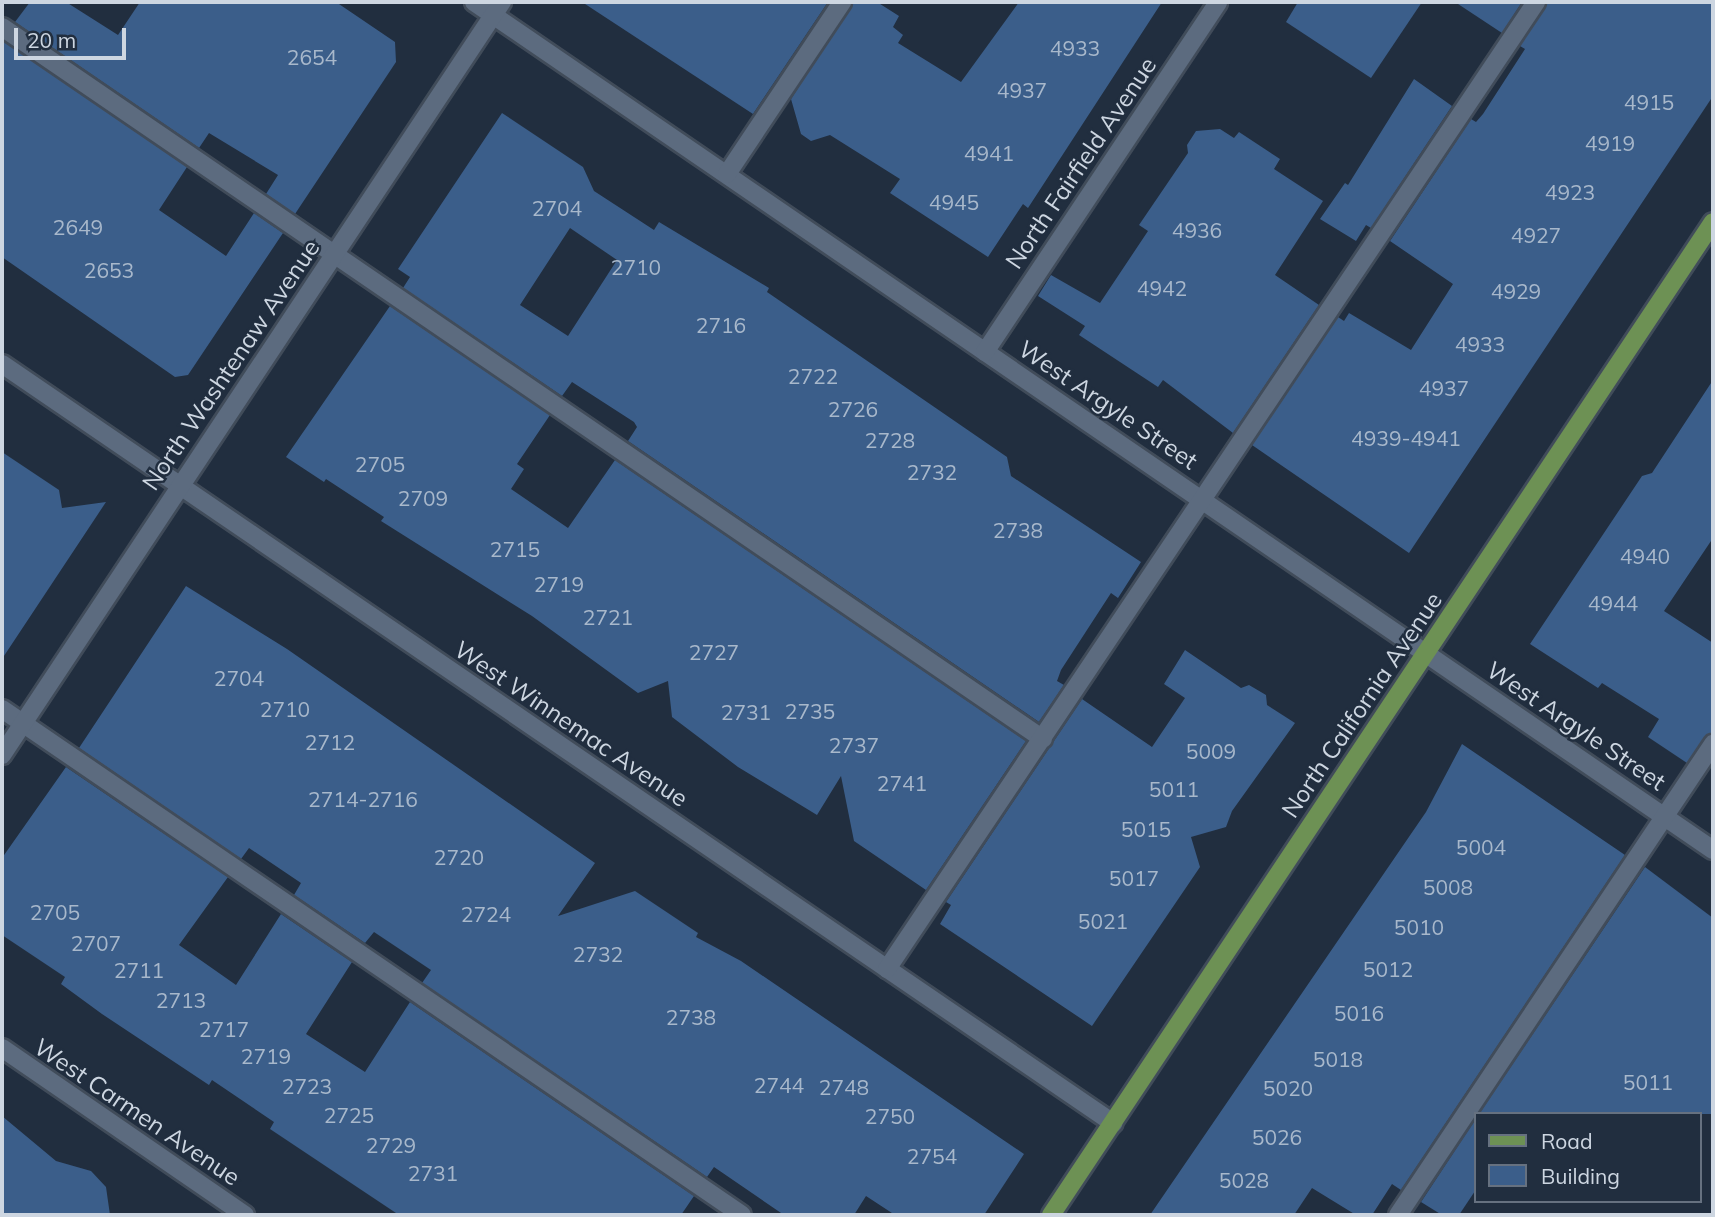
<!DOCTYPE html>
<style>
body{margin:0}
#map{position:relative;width:1715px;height:1217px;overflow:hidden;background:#212e3f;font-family:Mulish,sans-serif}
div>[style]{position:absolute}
.building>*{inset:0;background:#3b5e8a}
.roads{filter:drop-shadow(2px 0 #414c5a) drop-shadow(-2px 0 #414c5a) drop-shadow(0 2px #414c5a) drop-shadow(0 -2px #414c5a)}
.minor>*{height:18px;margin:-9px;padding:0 9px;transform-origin:9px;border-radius:9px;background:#5c6b7f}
.major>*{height:18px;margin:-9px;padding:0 9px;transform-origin:9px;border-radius:9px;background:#6d9154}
span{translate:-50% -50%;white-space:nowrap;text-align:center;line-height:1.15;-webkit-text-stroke:5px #212e3f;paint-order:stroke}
.number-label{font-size:21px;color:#a8b8cb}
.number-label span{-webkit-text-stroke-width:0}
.street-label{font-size:24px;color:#cdd6e1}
.frame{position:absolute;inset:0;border:4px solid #cdd6e1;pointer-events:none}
.legend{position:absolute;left:1474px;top:1112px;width:228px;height:91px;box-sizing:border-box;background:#212e3f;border:2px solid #667180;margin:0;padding:9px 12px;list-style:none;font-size:21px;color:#cdd6e1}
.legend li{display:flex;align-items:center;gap:14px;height:35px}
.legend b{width:35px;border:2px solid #667180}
.scale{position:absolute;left:14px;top:28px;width:112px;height:32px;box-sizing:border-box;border:4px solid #cdd6e1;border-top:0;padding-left:9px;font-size:21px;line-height:24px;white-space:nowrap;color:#cdd6e1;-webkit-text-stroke:5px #212e3f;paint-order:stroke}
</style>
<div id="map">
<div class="building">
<div style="clip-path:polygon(30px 2px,66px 2px,118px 35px,140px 2px,336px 2px,395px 42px,396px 62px,295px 214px,266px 194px,278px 175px,209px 133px,199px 148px,15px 22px)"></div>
<div style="clip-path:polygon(582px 2px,828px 2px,753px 114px)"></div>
<div style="clip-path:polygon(853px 2px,877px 2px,899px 16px,893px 27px,903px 35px,898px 43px,961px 82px,1019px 2px,1162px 2px,1028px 208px,1023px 204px,988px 257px,890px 193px,900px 179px,830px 135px,811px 141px,801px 134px,791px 99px)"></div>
<div style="clip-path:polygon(1298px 2px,1422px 2px,1371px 78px,1286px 22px)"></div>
<div style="clip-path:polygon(1455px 2px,1522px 2px,1502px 33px)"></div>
<div style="clip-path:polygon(1547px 2px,1713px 2px,1713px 96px,1409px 553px,1252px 445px,1338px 317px,1344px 321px,1349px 313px,1411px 350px,1453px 284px,1390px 241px,1471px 119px,1476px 122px,1483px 114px,1525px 49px,1520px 46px)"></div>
<div style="clip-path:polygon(3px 41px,187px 167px,159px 210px,226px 256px,254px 213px,283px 233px,188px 375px,175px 377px,2px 257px)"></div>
<div style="clip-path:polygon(1414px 79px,1452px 106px,1371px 228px,1366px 225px,1356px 241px,1320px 219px,1345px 183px,1348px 185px)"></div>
<div style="clip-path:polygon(evenodd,502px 113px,583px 167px,594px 191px,654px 230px,659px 222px,769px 288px,767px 292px,1007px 457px,1011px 476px,1141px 562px,1118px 598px,1111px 593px,1061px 670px,1057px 681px,1064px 685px,1039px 722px,628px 441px,637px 427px,634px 422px,572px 382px,562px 396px,403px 288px,410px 277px,398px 269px,502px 113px,570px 228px,617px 260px,568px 336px,520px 305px,570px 228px)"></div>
<div style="clip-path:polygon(1220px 129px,1234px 138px,1239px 132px,1280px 159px,1274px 169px,1323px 201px,1275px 275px,1319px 305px,1233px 433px,1163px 380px,1158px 387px,1079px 335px,1085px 326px,1038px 296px,1051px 275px,1100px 303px,1148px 231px,1139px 225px,1188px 153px,1187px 145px,1196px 131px)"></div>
<div style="clip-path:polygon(390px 306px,550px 415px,517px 464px,524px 469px,511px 489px,568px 528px,615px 460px,1026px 741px,926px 890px,854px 841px,841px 776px,817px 815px,738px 767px,672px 717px,668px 681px,638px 693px,532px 616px,381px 521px,384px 517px,326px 479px,324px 482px,286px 457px)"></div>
<div style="clip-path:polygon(1713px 380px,1713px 538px,1664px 611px,1713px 643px,1713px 733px,1704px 738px,1687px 763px,1648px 737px,1659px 719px,1602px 683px,1598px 688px,1530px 644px,1642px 476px,1652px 473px)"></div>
<div style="clip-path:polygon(2px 452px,59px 490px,62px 508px,106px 502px,2px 659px)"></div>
<div style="clip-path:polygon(186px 586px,287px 649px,595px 863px,558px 916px,635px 891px,698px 933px,696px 937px,741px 961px,1024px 1154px,984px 1215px,895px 1215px,866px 1196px,854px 1215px,784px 1215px,714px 1167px,707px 1177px,422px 983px,431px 970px,374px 932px,365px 943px,294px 895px,301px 883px,249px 848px,241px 859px,79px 748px)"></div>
<div style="clip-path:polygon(1185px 650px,1241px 688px,1249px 685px,1266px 695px,1267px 705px,1295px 723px,1232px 811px,1226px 827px,1191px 837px,1200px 867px,1092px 1026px,940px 924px,951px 905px,946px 902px,1082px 699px,1152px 747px,1185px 698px,1164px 684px)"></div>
<div style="clip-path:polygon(1462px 744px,1625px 855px,1401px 1190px,1392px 1184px,1372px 1215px,1356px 1215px,1312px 1188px,1294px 1215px,1150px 1215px,1426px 812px)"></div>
<div style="clip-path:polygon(66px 767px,228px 877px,179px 945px,236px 985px,281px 914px,352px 962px,306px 1034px,365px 1072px,410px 1002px,694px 1196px,681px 1215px,399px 1215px,270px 1129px,274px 1122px,212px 1080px,209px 1085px,102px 1014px,61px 984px,65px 977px,2px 935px,2px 858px)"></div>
<div style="clip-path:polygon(1645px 867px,1713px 918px,1713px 1114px,1479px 1114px)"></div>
<div style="clip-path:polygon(2px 1116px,56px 1161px,91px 1171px,106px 1187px,110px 1215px,2px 1215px)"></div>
<div style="clip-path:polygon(1475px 1120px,1475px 1191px,1459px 1215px,1442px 1215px,1421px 1202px)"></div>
</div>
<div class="roads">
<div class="minor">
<div style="left:474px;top:2px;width:1501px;rotate:34.39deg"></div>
<div style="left:2px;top:27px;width:1261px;rotate:34.37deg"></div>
<div style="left:727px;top:174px;width:207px;rotate:-56.2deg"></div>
<div style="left:985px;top:352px;width:420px;rotate:-56.3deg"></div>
<div style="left:2px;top:364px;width:1346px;rotate:34.34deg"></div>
<div style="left:2px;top:709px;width:896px;rotate:34.36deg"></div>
<div style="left:2px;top:755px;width:904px;rotate:-56.42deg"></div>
<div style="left:887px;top:969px;width:1165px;rotate:-56.13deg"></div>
<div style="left:2px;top:1048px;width:295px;rotate:34.5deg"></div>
<div style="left:1398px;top:1215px;width:567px;rotate:-56.23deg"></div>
</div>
<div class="major">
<div style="left:1051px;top:1215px;width:1193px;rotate:-56.31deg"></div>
</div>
</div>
<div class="number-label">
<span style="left:1075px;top:48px">4933</span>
<span style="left:312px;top:57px">2654</span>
<span style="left:1022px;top:90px">4937</span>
<span style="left:1649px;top:102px">4915</span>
<span style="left:1610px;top:143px">4919</span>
<span style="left:989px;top:153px">4941</span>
<span style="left:1570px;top:192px">4923</span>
<span style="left:954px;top:202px">4945</span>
<span style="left:557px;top:208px">2704</span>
<span style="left:78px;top:227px">2649</span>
<span style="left:1197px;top:230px">4936</span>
<span style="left:1536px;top:235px">4927</span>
<span style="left:636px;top:267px">2710</span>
<span style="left:109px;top:270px">2653</span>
<span style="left:1162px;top:288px">4942</span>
<span style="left:1516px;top:291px">4929</span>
<span style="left:721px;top:325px">2716</span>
<span style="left:1480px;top:344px">4933</span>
<span style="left:813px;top:376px">2722</span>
<span style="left:1444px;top:388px">4937</span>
<span style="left:853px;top:409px">2726</span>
<span style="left:1406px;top:438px">4939-4941</span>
<span style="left:890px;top:440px">2728</span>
<span style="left:380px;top:464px">2705</span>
<span style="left:932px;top:472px">2732</span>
<span style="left:423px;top:498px">2709</span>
<span style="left:1018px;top:530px">2738</span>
<span style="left:515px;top:549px">2715</span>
<span style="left:1645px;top:556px">4940</span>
<span style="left:559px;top:584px">2719</span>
<span style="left:1613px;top:603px">4944</span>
<span style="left:608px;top:617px">2721</span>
<span style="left:714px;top:652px">2727</span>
<span style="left:239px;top:678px">2704</span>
<span style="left:285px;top:709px">2710</span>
<span style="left:810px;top:711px">2735</span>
<span style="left:746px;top:712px">2731</span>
<span style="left:330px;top:742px">2712</span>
<span style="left:854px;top:745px">2737</span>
<span style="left:1211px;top:751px">5009</span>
<span style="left:902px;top:783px">2741</span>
<span style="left:1174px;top:789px">5011</span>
<span style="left:363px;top:799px">2714-2716</span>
<span style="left:1146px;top:829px">5015</span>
<span style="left:1481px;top:847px">5004</span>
<span style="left:459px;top:857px">2720</span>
<span style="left:1134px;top:878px">5017</span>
<span style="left:1448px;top:887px">5008</span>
<span style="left:55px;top:912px">2705</span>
<span style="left:486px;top:914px">2724</span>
<span style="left:1103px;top:921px">5021</span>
<span style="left:1419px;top:927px">5010</span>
<span style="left:96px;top:943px">2707</span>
<span style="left:598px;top:954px">2732</span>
<span style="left:1388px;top:969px">5012</span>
<span style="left:139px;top:970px">2711</span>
<span style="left:181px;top:1000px">2713</span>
<span style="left:1359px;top:1013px">5016</span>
<span style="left:691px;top:1017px">2738</span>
<span style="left:224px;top:1029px">2717</span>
<span style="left:266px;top:1056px">2719</span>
<span style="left:1338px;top:1059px">5018</span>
<span style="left:1648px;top:1082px">5011</span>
<span style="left:779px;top:1085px">2744</span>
<span style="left:307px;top:1086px">2723</span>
<span style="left:844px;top:1087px">2748</span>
<span style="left:1288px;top:1088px">5020</span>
<span style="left:349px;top:1115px">2725</span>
<span style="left:890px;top:1116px">2750</span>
<span style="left:1277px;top:1137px">5026</span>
<span style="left:391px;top:1145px">2729</span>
<span style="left:932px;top:1156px">2754</span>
<span style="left:433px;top:1173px">2731</span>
<span style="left:1244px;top:1180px">5028</span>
</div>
<div class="street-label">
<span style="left:1081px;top:163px;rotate:-56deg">North Fairfield Avenue</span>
<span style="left:231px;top:365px;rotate:-56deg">North Washtenaw Avenue</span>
<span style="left:1108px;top:405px;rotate:34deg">West Argyle Street</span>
<span style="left:1362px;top:705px;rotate:-56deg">North California Avenue</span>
<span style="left:571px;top:724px;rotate:34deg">West Winnemac Avenue</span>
<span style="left:1576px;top:726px;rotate:34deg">West Argyle Street</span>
<span style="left:137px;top:1112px;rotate:34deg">West Carmen Avenue</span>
</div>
<div class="frame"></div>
<ul class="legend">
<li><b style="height:9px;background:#6d9154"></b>Road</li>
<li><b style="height:19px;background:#3b5e8a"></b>Building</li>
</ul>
<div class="scale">20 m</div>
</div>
